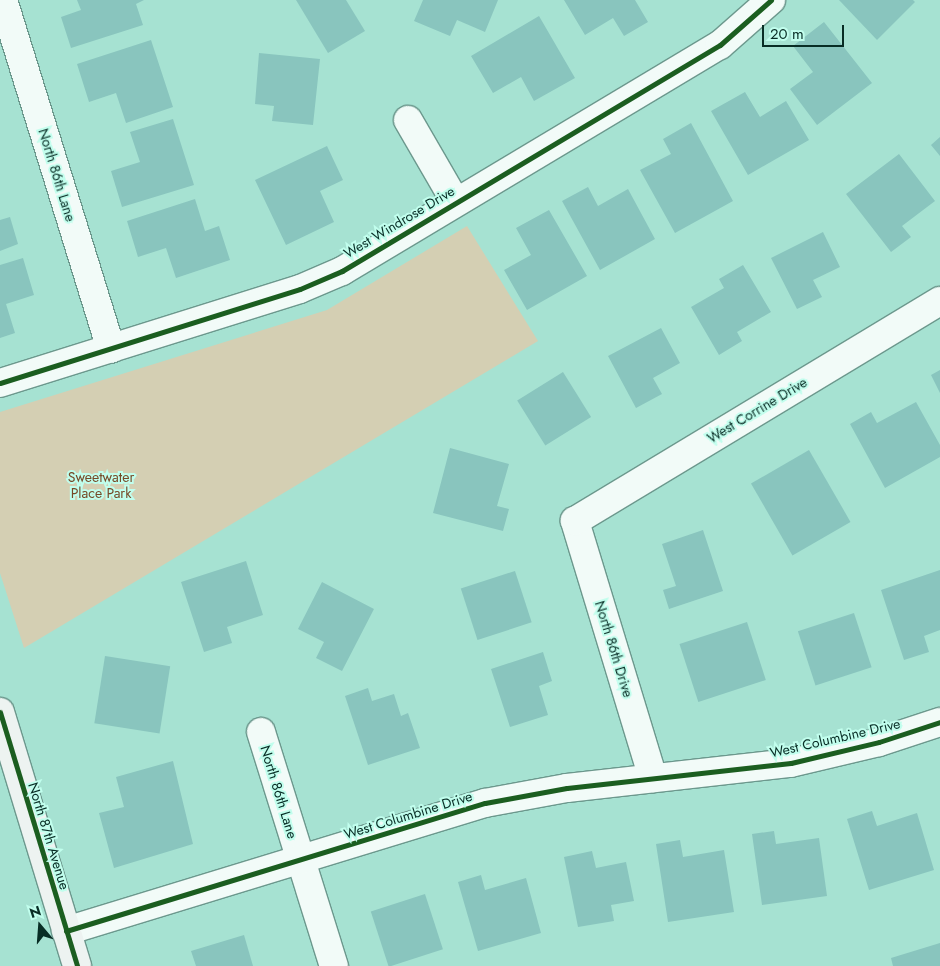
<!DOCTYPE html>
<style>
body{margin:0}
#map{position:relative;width:940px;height:966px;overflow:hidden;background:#a6e2d2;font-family:Jost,sans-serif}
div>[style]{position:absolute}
.green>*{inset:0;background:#d4cfb3}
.building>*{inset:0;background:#89c5be;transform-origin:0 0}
.roads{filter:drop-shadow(1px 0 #6c988d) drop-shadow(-1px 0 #6c988d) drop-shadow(0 1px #6c988d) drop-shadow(0 -1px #6c988d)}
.street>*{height:28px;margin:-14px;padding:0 14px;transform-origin:14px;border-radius:14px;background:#f2fbf8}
.secondary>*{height:28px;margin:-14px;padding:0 14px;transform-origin:14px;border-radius:14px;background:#edf3f1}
.cycleway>*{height:5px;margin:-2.5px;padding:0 2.5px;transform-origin:2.5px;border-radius:2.5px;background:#1b5e20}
span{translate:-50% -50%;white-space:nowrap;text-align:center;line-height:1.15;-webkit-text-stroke:4px #c1feed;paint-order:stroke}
.street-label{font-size:14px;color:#082d25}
.park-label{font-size:14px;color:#764927}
.north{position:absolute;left:15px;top:901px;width:50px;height:50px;-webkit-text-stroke:4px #c1feed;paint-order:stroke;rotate:342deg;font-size:14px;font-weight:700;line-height:20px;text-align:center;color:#082d25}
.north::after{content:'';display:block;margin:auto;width:18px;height:22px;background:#082d25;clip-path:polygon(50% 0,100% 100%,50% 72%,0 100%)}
.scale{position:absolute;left:762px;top:25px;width:82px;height:22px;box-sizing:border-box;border:2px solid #082d25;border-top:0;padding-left:6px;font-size:15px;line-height:18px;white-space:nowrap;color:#082d25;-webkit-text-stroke:4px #c1feed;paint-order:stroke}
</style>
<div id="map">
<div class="green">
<div style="clip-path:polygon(467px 226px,538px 341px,24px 648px,0 573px,0 412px,327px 310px)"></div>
</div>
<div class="building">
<div style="clip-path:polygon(77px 0,144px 0,136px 4px,143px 25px,71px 48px,61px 17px,81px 10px)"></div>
<div style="clip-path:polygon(296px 0,346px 0,365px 31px,328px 53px)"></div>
<div style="clip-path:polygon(423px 0,498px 0,485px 32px,457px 20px,450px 36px,414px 21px)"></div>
<div style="clip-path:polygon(564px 0,635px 0,648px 22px,624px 36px,613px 18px,585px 35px)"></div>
<div style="clip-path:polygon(839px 0,913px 0,915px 2px,877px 40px)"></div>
<div style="clip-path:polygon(539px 16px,575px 78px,534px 101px,521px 77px,493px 93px,471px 56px)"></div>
<div style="clip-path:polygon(824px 22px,872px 83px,817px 125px,790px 89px,813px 72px,793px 46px)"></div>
<div style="clip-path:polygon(151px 40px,173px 107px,126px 123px,116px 93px,89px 102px,77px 64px)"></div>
<div style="clip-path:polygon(259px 53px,320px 59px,313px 125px,272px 121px,274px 106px,255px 104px)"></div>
<div style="clip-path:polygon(745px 92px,760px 117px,786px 101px,809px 140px,748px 175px,711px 111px)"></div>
<div style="clip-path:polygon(173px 119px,194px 185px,122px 207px,111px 171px,140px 162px,130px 132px)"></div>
<div style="clip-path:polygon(691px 123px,733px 201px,675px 233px,640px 170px,671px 154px,663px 139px)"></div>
<div style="clip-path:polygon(940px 137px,940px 156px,931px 145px)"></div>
<div style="clip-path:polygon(327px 146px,343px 180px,320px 191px,334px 222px,286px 245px,255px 180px)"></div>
<div style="clip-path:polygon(899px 154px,935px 201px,902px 226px,911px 237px,891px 252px,846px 194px)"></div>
<div style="clip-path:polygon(588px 187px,598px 206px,628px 189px,655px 239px,600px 270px,562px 201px)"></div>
<div style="clip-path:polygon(195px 199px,205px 231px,219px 226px,230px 260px,176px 278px,166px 248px,138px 257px,127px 221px)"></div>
<div style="clip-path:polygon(549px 210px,587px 276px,527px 310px,504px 270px,531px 255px,516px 228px)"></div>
<div style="clip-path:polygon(10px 217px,18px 244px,0 251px,0 220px)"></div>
<div style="clip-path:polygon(823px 232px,840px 267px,813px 280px,822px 297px,797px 309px,771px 258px)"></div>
<div style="clip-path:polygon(23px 258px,34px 295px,6px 304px,15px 333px,0 338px,0 265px)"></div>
<div style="clip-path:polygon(743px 265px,771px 312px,737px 332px,742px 341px,719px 355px,691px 307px,724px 288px,719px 279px)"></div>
<div style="clip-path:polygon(661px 328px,680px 363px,653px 378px,662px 394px,636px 408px,608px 356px)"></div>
<div style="clip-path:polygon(940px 370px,940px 393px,931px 375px)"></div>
<div style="left:563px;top:372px;width:53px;height:54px;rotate:58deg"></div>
<div style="clip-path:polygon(916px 402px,940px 445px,940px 457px,885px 488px,850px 424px,871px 412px,877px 423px)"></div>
<div style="clip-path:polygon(450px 448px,509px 464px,497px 506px,509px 509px,503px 531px,433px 513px)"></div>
<div style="left:809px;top:450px;width:83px;height:67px;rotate:60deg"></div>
<div style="clip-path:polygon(703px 530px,723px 591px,669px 609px,663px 590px,676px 586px,662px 544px)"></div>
<div style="clip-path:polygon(246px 561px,263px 615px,227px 627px,232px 643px,204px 652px,181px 582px)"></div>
<div style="clip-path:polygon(940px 570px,940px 630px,924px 636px,929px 652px,904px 660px,881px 590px)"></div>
<div style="left:515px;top:571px;width:54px;height:57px;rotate:72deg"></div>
<div style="clip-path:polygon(322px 582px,374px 609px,342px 671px,316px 658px,324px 642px,298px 629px)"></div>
<div style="left:854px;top:613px;width:57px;height:59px;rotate:72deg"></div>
<div style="left:747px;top:622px;width:61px;height:71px;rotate:72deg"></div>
<div style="clip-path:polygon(543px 652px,552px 681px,539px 686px,548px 715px,510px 727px,491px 669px)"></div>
<div style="left:105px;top:656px;width:66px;height:68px;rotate:9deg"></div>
<div style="clip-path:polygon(368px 688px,372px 701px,394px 694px,401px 716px,408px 713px,420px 748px,368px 765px,345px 696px)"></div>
<div style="clip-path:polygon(173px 761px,193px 844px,114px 868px,99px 813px,124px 807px,116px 777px)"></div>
<div style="clip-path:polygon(872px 811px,877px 826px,917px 813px,934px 870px,869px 890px,847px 819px)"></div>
<div style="clip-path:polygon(774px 831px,776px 844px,819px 838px,827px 896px,762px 905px,752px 834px)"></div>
<div style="clip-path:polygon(680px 840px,683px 857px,724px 850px,734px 912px,668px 922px,656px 844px)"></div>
<div style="clip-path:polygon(592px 851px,596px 868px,626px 862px,634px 901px,611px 905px,614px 921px,578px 927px,564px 857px)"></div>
<div style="clip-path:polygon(481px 875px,485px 890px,526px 878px,541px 933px,478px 951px,458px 882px)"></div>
<div style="left:425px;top:894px;width:58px;height:57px;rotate:72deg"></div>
<div style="clip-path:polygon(244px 935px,253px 966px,196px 966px,191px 951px)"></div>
<div style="clip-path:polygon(940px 943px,940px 966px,893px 966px,891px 958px)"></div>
</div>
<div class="roads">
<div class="street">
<div style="left:3px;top:0;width:365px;rotate:72.8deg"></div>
<div style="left:408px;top:120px;width:94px;rotate:59.9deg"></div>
<div style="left:0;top:383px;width:314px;rotate:-17.4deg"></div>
<div style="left:300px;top:289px;width:46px;rotate:-23.2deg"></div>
<div style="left:342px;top:271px;width:440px;rotate:-30.9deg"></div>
<div style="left:720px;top:45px;width:68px;rotate:-41.4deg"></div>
<div style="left:261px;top:732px;width:245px;rotate:72.7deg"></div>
<div style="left:653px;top:778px;width:269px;rotate:-106.9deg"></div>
<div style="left:575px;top:521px;width:426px;rotate:-31.1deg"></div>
<div style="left:66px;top:931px;width:438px;rotate:-17deg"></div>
<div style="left:485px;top:803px;width:83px;rotate:-10.4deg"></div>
<div style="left:567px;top:788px;width:225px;rotate:-6.4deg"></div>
<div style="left:791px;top:763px;width:90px;rotate:-13.4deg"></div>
<div style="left:879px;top:742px;width:64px;rotate:-18.2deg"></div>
</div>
<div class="secondary">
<div style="left:0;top:712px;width:265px;rotate:73.1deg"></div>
</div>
</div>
<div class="cycleway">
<div style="left:0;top:383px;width:314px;rotate:-17.4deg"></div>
<div style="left:300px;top:289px;width:46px;rotate:-23.2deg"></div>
<div style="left:342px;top:271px;width:440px;rotate:-30.9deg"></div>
<div style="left:720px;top:45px;width:68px;rotate:-41.4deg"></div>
<div style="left:0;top:712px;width:265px;rotate:73.1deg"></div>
<div style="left:66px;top:931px;width:438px;rotate:-17deg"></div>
<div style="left:485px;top:803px;width:83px;rotate:-10.4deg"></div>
<div style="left:567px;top:788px;width:225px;rotate:-6.4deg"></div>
<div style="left:791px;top:763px;width:90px;rotate:-13.4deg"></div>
<div style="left:879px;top:742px;width:64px;rotate:-18.2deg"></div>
</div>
<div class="street-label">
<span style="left:57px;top:175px;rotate:73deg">North 86th Lane</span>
<span style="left:399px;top:222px;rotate:-31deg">West Windrose Drive</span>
<span style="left:757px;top:410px;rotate:-31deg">West Corrine Drive</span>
<span style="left:614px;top:649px;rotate:73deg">North 86th Drive</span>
<span style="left:835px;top:738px;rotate:-13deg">West Columbine Drive</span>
<span style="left:279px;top:792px;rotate:73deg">North 86th Lane</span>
<span style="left:408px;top:815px;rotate:-17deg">West Columbine Drive</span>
<span style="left:49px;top:836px;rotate:73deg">North 87th Avenue</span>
</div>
<div class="park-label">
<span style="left:101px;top:485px">Sweetwater<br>Place Park</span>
</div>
<div class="north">N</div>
<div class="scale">20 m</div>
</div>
